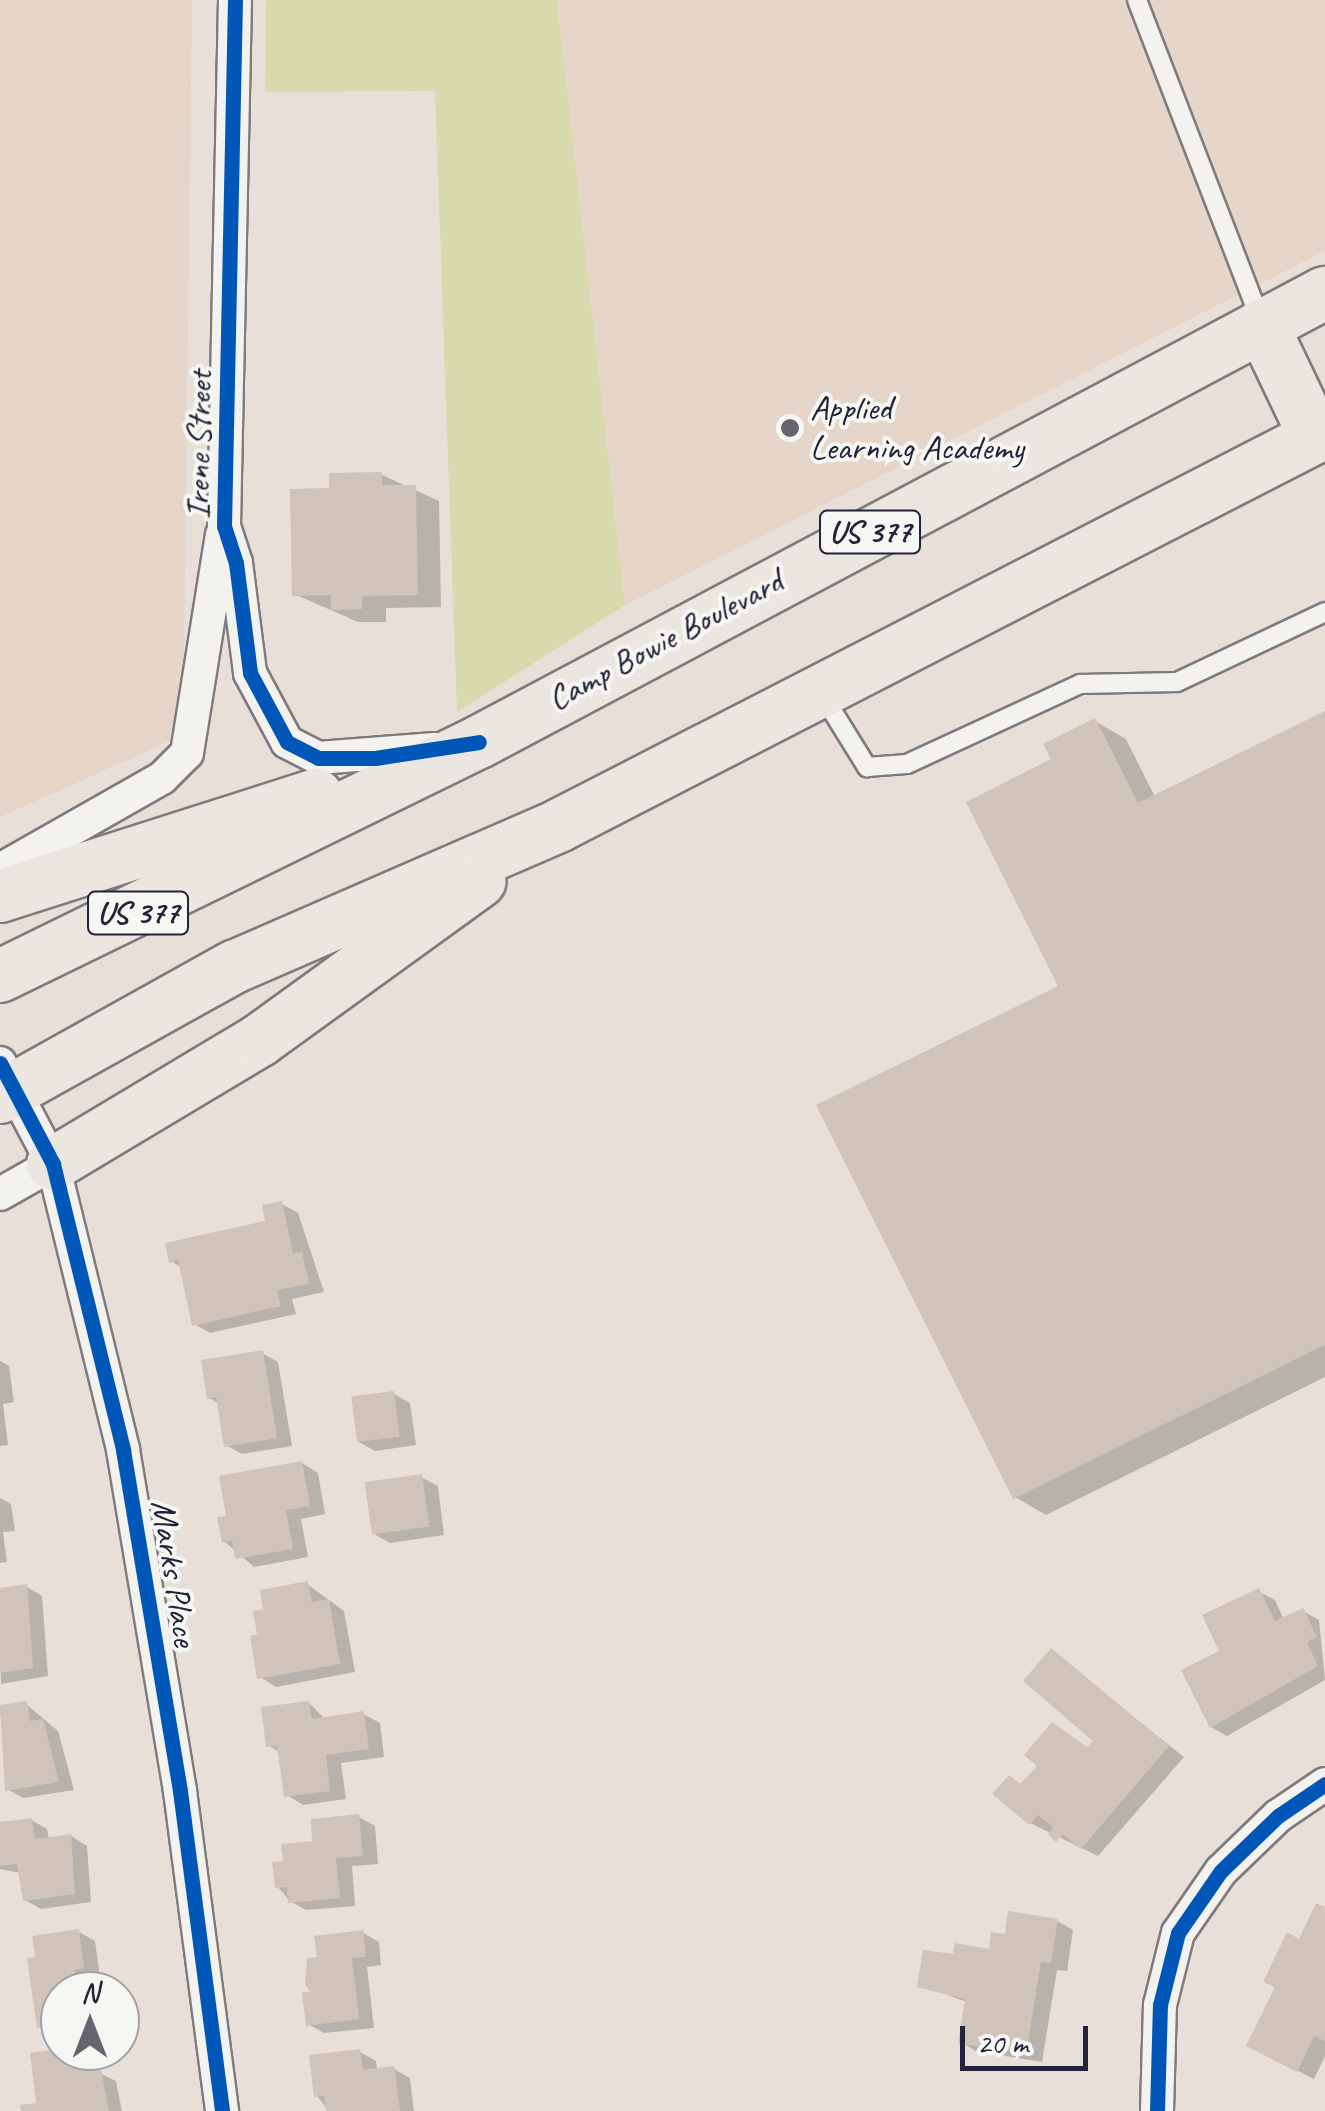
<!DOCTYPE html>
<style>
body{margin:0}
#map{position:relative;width:1325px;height:2111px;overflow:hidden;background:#e7dfd8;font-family:Caveat,sans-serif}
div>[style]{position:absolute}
.built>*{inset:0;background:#e6d6c9}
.green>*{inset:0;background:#d6daad}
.shadow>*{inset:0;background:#0003}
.building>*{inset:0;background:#d0c4ba;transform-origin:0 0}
.roads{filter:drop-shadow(2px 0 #7f7b7d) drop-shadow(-2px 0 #7f7b7d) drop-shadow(0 2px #7f7b7d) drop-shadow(0 -2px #7f7b7d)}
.service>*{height:18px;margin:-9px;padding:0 9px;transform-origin:9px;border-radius:9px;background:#f3f2ef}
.minor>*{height:32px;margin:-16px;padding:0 16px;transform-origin:16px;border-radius:16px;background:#f3f2ef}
.primary>*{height:52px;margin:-26px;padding:0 26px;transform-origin:26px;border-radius:26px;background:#ebe7e0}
.cycleway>*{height:15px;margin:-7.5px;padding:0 7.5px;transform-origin:7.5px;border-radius:7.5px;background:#0057b8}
.dots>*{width:28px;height:28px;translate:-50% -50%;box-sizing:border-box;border:5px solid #f6f6f2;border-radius:50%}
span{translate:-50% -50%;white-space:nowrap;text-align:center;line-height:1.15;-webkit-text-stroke:8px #f6f6f2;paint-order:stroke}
.shield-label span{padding:2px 8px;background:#f6f6f2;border:2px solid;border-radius:8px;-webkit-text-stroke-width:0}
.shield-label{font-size:32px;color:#22223b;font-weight:700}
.poi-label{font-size:35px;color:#22223b}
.left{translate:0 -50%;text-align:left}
.street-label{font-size:35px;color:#22223b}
.north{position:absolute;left:40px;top:1971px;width:100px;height:100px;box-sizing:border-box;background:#f6f6f2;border:2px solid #a1a1a9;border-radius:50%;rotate:0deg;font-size:28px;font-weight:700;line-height:40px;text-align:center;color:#22223b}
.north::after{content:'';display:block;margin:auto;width:35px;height:45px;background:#676472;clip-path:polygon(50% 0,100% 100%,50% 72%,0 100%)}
.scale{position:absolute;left:960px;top:2026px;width:128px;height:45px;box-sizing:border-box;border:5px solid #22223b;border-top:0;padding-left:12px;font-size:30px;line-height:35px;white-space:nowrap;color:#22223b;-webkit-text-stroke:8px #f6f6f2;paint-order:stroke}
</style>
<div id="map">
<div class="built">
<div style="clip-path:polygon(0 0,192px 0,183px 735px,0 817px)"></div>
<div style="clip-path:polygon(557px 0,1325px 0,1325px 251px,625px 605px)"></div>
</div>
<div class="green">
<div style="clip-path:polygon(266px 0,557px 0,625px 605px,457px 712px,435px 91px,265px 92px)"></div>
</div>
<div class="shadow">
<div style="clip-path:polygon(382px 475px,439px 501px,441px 607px,386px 608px,386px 622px,358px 622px,294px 594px)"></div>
<div style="clip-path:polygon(1325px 713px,1325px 1377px,1046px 1515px,1015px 1497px,1061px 987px,1054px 760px,1095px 721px,1126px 739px,1155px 797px)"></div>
<div style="clip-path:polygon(282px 1204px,298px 1213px,324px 1292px,292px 1299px,296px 1314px,210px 1333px,194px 1324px,182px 1268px,171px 1261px,268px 1223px)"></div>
<div style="clip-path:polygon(262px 1353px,278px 1362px,292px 1446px,242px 1454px,226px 1445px,220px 1404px,209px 1398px)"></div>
<div style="clip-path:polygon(0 1361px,9px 1366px,14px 1402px,3px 1404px,8px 1445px,0 1446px)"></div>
<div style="clip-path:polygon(394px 1394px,410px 1403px,416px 1445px,375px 1451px,359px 1442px)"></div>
<div style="clip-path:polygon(302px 1463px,318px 1473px,325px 1514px,301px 1519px,308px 1557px,254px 1567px,224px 1541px,229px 1518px)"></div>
<div style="clip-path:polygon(421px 1477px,438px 1486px,444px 1535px,390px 1543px,374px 1534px)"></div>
<div style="clip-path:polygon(0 1498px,11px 1504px,15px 1531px,3px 1532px,7px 1562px,0 1563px)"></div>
<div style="clip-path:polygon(307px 1584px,344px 1611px,355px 1672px,276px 1687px,260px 1677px,266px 1611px)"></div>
<div style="clip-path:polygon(27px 1587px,42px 1596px,48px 1676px,1px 1684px,0 1591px)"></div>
<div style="clip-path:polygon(1258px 1591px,1275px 1600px,1284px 1620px,1303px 1611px,1319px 1620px,1325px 1680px,1227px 1736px,1211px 1727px,1222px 1652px)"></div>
<div style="clip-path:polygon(1051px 1652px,1184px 1757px,1098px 1856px,1030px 1823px,1022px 1786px,1097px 1741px)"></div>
<div style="clip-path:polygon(309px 1703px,326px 1720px,363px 1714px,380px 1723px,384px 1757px,341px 1763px,346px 1799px,303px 1805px,287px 1795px,280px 1752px,269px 1746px)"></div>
<div style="clip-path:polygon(26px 1704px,58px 1731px,74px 1790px,23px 1798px,7px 1789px,0 1708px)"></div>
<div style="clip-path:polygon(359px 1817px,375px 1826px,378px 1864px,352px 1866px,355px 1906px,306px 1910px,290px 1901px,277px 1886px,315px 1843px)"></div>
<div style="clip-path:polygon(31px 1820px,47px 1829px,49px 1839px,71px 1836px,87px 1846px,91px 1902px,41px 1909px,25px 1900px,21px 1873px,0 1869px,0 1824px)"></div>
<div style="clip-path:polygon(1325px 1910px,1325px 2056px,1314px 2079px,1265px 2054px,1300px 1942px)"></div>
<div style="clip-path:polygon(1057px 1921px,1073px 1930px,1067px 1971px,1057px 1970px,1042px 2062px,976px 2051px,960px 2042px,967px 2002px,920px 1985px,955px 1957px,991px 1951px,1007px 1937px)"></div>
<div style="clip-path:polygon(79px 1932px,95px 1941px,100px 1977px,90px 1978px,92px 1991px,60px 1991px,56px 2036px,39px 2026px)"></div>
<div style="clip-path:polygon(363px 1933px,379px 1942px,381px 1965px,367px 1967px,374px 2028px,324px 2033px,308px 2024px,319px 1959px)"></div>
<div style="clip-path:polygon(65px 2051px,80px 2051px,93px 2059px,95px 2071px,116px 2081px,122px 2111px,24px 2111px,39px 2105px)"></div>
<div style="clip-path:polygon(360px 2052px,376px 2061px,377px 2070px,394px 2069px,410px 2078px,414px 2111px,329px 2111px,317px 2096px)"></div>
</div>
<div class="building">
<div style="clip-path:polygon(382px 472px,382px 485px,416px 485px,418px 595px,362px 596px,362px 609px,331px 610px,331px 595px,292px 596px,290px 489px,329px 488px,329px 473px)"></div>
<div style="clip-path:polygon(1325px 711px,1325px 1345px,1013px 1499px,816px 1105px,1058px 986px,966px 802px,1051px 759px,1043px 744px,1095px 718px,1138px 803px)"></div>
<div style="clip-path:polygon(282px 1201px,293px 1253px,302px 1252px,309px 1284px,277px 1290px,281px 1306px,192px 1326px,178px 1260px,169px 1263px,165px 1243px,265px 1221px,262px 1205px)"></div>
<div style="clip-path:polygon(263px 1350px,277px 1438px,224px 1447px,216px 1397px,207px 1399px,201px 1360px)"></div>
<div style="left:394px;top:1391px;width:46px;height:43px;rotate:83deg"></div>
<div style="clip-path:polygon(302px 1461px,310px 1506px,286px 1510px,293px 1549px,235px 1559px,232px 1541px,222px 1543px,217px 1517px,226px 1516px,219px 1476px)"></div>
<div style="left:422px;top:1474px;width:53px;height:58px;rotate:82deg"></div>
<div style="clip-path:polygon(308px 1581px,312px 1602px,329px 1599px,340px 1664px,257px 1679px,250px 1636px,257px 1634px,253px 1611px,263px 1609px,260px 1590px)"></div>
<div style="clip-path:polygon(27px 1584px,33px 1668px,0 1673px,0 1588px)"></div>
<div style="clip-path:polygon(1259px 1588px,1275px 1621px,1303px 1608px,1317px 1637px,1307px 1642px,1318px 1666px,1210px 1728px,1181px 1670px,1219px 1651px,1202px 1615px)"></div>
<div style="clip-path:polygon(1051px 1648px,1169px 1746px,1081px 1849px,1063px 1834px,1056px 1842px,1048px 1834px,1053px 1827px,1038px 1815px,1029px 1825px,992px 1794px,1009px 1775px,1020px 1784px,1037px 1766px,1024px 1755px,1052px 1722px,1087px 1747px,1093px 1741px,1023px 1681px)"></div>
<div style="clip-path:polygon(27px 1701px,30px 1721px,43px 1719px,59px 1782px,5px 1791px,0 1705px)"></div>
<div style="clip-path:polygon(309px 1701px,312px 1719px,364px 1711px,369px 1749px,326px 1755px,330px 1791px,284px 1797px,277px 1746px,266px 1747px,261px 1707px)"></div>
<div style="clip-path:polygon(359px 1814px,363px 1856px,336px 1858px,340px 1898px,288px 1903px,287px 1887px,275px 1888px,272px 1862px,283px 1861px,281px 1844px,312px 1841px,311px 1819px)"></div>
<div style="clip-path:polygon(32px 1818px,35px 1839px,71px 1834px,75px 1894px,23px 1901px,17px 1864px,0 1866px,0 1822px)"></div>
<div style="clip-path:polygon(1316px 1903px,1325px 1907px,1325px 2041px,1314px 2036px,1297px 2072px,1246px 2046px,1275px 1987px,1263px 1982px,1287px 1932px,1299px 1939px)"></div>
<div style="clip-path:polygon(1008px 1911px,1058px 1919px,1051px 1963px,1041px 1962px,1026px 2054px,958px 2043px,965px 1999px,917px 1987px,923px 1950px,953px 1954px,955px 1943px,989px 1949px,991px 1932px,1005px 1934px)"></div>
<div style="clip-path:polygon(79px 1929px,84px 1968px,75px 1970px,78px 1991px,60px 1991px,60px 2025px,37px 2028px,27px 1958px,35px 1957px,32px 1936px)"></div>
<div style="clip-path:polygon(363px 1930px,366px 1957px,352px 1958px,359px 2019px,306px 2026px,302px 1992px,310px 1992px,305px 1984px,307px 1958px,317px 1957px,314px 1936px)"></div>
<div style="clip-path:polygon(60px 2049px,78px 2051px,81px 2067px,101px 2069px,109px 2111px,21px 2111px,20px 2105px,36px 2103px,30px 2053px)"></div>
<div style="clip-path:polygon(360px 2049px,363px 2070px,394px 2066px,400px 2111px,326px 2111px,324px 2096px,314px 2097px,309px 2055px)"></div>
</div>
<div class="roads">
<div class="service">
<div style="left:1137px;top:0;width:345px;rotate:68.9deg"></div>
<div style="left:823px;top:696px;width:84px;rotate:58.2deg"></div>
<div style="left:867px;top:767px;width:40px;rotate:-4.3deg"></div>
<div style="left:907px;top:764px;width:191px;rotate:-24.8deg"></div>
<div style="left:1080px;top:684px;width:97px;rotate:-1.2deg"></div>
<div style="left:1177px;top:682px;width:164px;rotate:-25.3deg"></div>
</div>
<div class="minor">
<div style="left:235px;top:0;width:526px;rotate:91.2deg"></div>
<div style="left:224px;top:526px;width:39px;rotate:72deg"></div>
<div style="left:236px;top:563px;width:111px;rotate:82.7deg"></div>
<div style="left:250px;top:673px;width:78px;rotate:61.8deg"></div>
<div style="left:287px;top:742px;width:35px;rotate:27deg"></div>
<div style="left:318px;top:758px;width:117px;rotate:-4.4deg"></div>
<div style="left:0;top:870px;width:186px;rotate:-29.6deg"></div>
<div style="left:162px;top:778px;width:35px;rotate:-45deg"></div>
<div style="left:187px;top:753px;width:221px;rotate:-80.9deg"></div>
<div style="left:0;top:1063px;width:114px;rotate:62.3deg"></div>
<div style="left:53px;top:1164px;width:294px;rotate:76.2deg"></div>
<div style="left:123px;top:1450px;width:346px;rotate:80.5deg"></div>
<div style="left:180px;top:1791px;width:323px;rotate:82.5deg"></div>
<div style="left:0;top:1194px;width:61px;rotate:-29.5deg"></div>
<div style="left:1157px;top:2111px;width:106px;rotate:-88.4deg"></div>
<div style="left:1160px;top:2005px;width:74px;rotate:-76deg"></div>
<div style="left:1178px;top:1933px;width:75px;rotate:-55.3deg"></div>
<div style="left:1221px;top:1871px;width:79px;rotate:-44deg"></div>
<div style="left:1278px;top:1816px;width:57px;rotate:-34.2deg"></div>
</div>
<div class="primary">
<div style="left:1262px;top:325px;width:123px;rotate:64.5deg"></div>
<div style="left:0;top:896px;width:332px;rotate:-17.7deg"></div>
<div style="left:0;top:976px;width:533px;rotate:-26.04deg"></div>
<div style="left:479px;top:742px;width:958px;rotate:-27.96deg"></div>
<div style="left:0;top:1097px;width:268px;rotate:-29.1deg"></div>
<div style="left:234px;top:967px;width:356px;rotate:-23.5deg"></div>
<div style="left:560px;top:825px;width:860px;rotate:-27.19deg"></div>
<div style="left:53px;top:1164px;width:241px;rotate:-30.9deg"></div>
<div style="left:260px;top:1040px;width:271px;rotate:-35.9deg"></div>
</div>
</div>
<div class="cycleway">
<div style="left:235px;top:0;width:526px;rotate:91.2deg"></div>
<div style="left:224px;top:526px;width:39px;rotate:72deg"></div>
<div style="left:236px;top:563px;width:111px;rotate:82.7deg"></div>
<div style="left:250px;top:673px;width:78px;rotate:61.8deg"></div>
<div style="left:287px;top:742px;width:35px;rotate:27deg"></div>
<div style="left:318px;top:758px;width:57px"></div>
<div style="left:375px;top:758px;width:105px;rotate:-8.7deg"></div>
<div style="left:0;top:1063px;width:114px;rotate:62.3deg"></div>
<div style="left:53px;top:1164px;width:294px;rotate:76.2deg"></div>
<div style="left:123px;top:1450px;width:346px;rotate:80.5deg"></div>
<div style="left:180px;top:1791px;width:323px;rotate:82.5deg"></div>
<div style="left:1157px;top:2111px;width:106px;rotate:-88.4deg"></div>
<div style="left:1160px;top:2005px;width:74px;rotate:-76deg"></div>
<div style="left:1178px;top:1933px;width:75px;rotate:-55.3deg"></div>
<div style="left:1221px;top:1871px;width:79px;rotate:-44deg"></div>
<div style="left:1278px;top:1816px;width:57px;rotate:-34.2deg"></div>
</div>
<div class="dots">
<div style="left:790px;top:428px;background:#676472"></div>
</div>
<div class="shield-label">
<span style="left:870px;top:532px">US 377</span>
<span style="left:138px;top:913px">US 377</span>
</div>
<div class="poi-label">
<span class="left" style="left:810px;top:428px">Applied<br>Learning Academy</span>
</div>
<div class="street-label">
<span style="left:199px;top:445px;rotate:-89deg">Irene Street</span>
<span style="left:665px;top:640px;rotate:-28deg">Camp Bowie Boulevard</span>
<span style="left:174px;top:1573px;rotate:81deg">Marks Place</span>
</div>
<div class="north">N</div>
<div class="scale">20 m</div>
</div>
